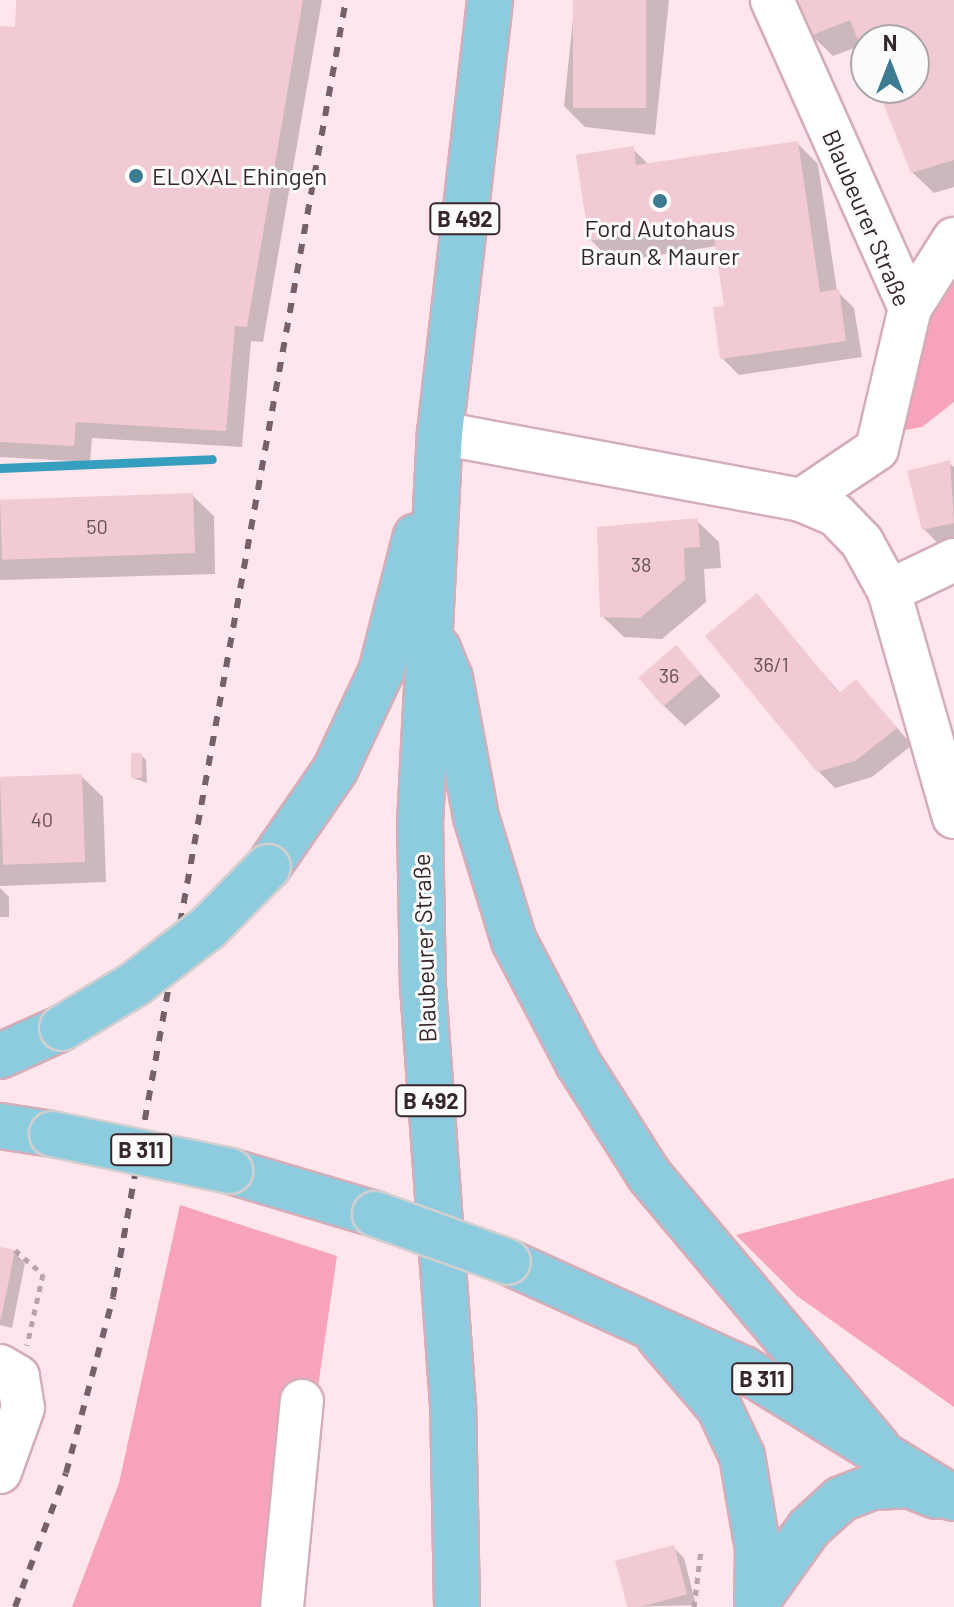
<!DOCTYPE html>
<meta charset="utf-8">
<style>
body{margin:0}
#map{position:relative;width:954px;height:1607px;overflow:hidden;background:#ffe6ec;font-family:Barlow,sans-serif}
div>[style]{position:absolute}
.green>*{inset:0;background:#f8a3bc}
.shadow>*{inset:0;background:#0003}
.stream>*{height:9px;margin:-4.5px;padding:0 4.5px;transform-origin:4.5px;border-radius:4.5px;background:#369ebe}
.building>*{inset:0;background:#f1cad4;transform-origin:0 0}
.path>*{height:5px;margin-top:-2.5px;transform-origin:0;background:repeating-linear-gradient(90deg,#b9a4a9 0 6px,transparent 0 12px)}
.roads{filter:drop-shadow(2px 0 #d4adb8) drop-shadow(-2px 0 #d4adb8) drop-shadow(0 2px #d4adb8) drop-shadow(0 -2px #d4adb8)}
.minor>*{height:42px;margin:-21px;padding:0 21px;transform-origin:21px;border-radius:21px;background:#fff}
.major>*{height:44px;margin:-22px;padding:0 22px;transform-origin:22px;border-radius:22px;background:#8dcbde}
.rail>*{height:6px;margin-top:-3px;transform-origin:0;background:repeating-linear-gradient(90deg,#746267 0 10px,transparent 0 20px)}
.bridges{filter:drop-shadow(2px 0 #d3cfd0) drop-shadow(-2px 0 #d3cfd0) drop-shadow(0 2px #d3cfd0) drop-shadow(0 -2px #d3cfd0)}
.major-bridge>*{height:44px;margin:-22px;padding:0 22px;transform-origin:22px;border-radius:22px;background:#8dcbde}
.dots>*{width:22px;height:22px;translate:-50% -50%;box-sizing:border-box;border:4px solid #fbfbfb;border-radius:50%}
span{translate:-50% -50%;white-space:nowrap;text-align:center;line-height:1.15;-webkit-text-stroke:6px #fbfbfb;paint-order:stroke}
.number-label{font-size:20px;color:#655055}
.number-label span{-webkit-text-stroke-width:0}
.shield-label span{padding:2px 6px;background:#fbfbfb;border:2px solid;border-radius:6px;-webkit-text-stroke-width:0}
.shield-label{font-size:22px;color:#36272b;font-weight:700}
.poi-label{font-size:24px;color:#36272b}
.left{translate:0 -50%;text-align:left}
.street-label{font-size:24px;color:#36272b}
.north{position:absolute;left:850px;top:24px;width:80px;height:80px;box-sizing:border-box;background:#fbfbfb;border:2px solid #aca6a8;border-radius:50%;rotate:0deg;font-size:22px;font-weight:700;line-height:32px;text-align:center;color:#36272b}
.north::after{content:'';display:block;margin:auto;width:28px;height:36px;background:#3c7b90;clip-path:polygon(50% 0,100% 100%,50% 72%,0 100%)}
</style>
<div id="map">
<div class="green">
<div style="clip-path:polygon(954px 276px,954px 402px,922px 427px,900px 431px,927px 322px)"></div>
<div style="clip-path:polygon(954px 1178px,954px 1407px,797px 1296px,736px 1235px)"></div>
<div style="clip-path:polygon(180px 1205px,337px 1256px,286px 1607px,72px 1607px,119px 1483px)"></div>
</div>
<div class="shadow">
<div style="clip-path:polygon(18px 0,322px 0,263px 342px,251px 341px,242px 447px,92px 438px,90px 462px,0 457px,0 28px,17px 29px)"></div>
<div style="clip-path:polygon(575px 0,669px 0,655px 135px,585px 127px,564px 106px)"></div>
<div style="clip-path:polygon(797px 0,954px 0,954px 187px,934px 193px,912px 172px,879px 88px,914px 88px,914px 40px,866px 40px,866px 55px,862px 45px,833px 56px,811px 35px)"></div>
<div style="clip-path:polygon(797px 143px,818px 164px,837px 291px,854px 308px,862px 357px,739px 375px,722px 358px,726px 308px,717px 246px,612px 262px,591px 240px,633px 149px,649px 165px)"></div>
<div style="clip-path:polygon(949px 463px,954px 467px,954px 549px,945px 551px,924px 529px)"></div>
<div style="clip-path:polygon(192px 495px,214px 516px,215px 574px,0 580px,0 501px)"></div>
<div style="clip-path:polygon(697px 521px,719px 542px,721px 568px,704px 569px,706px 602px,662px 639px,624px 637px,602px 616px)"></div>
<div style="clip-path:polygon(756px 596px,841px 694px,856px 681px,912px 745px,872px 777px,835px 788px,818px 771px)"></div>
<div style="clip-path:polygon(676px 648px,721px 696px,685px 726px,663px 705px)"></div>
<div style="clip-path:polygon(141px 755px,146px 760px,147px 783px,133px 778px)"></div>
<div style="clip-path:polygon(81px 776px,103px 797px,106px 882px,0 886px,0 779px)"></div>
<div style="clip-path:polygon(0 888px,9px 897px,9px 917px,0 917px)"></div>
<div style="clip-path:polygon(0 1249px,14px 1252px,25px 1263px,12px 1328px,0 1325px)"></div>
<div style="clip-path:polygon(673px 1547px,684px 1558px,696px 1605px,629px 1607px,617px 1561px)"></div>
</div>
<div class="stream">
<div style="left:0;top:468px;width:212px;rotate:-2.4deg"></div>
</div>
<div class="building">
<div style="clip-path:polygon(16px 0,303px 0,247px 327px,235px 326px,226px 431px,76px 422px,74px 446px,0 442px,0 26px,15px 27px)"></div>
<div style="left:573px;top:0;width:73px;height:108px"></div>
<div style="clip-path:polygon(795px 0,954px 0,954px 160px,911px 173px,877px 88px,914px 88px,914px 40px,866px 40px,866px 60px,850px 20px,810px 36px)"></div>
<div style="clip-path:polygon(798px 141px,820px 292px,839px 289px,846px 341px,720px 359px,713px 307px,724px 306px,712px 223px,589px 241px,576px 155px,634px 146px,636px 165px)"></div>
<div style="clip-path:polygon(950px 460px,954px 523px,922px 530px,907px 471px)"></div>
<div style="left:193px;top:493px;width:60px;height:193px;rotate:88deg"></div>
<div style="clip-path:polygon(698px 518px,700px 547px,684px 548px,685px 580px,640px 618px,600px 617px,597px 527px)"></div>
<div style="clip-path:polygon(757px 593px,839px 693px,856px 679px,897px 728px,855px 761px,817px 772px,705px 636px)"></div>
<div style="left:676px;top:645px;width:38px;height:50px;rotate:49deg"></div>
<div style="left:131px;top:753px;width:11px;height:25px"></div>
<div style="left:82px;top:774px;width:88px;height:82px;rotate:88deg"></div>
<div style="clip-path:polygon(0 1247px,15px 1250px,1px 1319px,0 1319px)"></div>
<div style="left:674px;top:1545px;width:51px;height:61px;rotate:75deg"></div>
</div>
<div class="path">
<div style="left:15px;top:1250px;width:37px;rotate:41deg"></div>
<div style="left:43px;top:1274px;width:73px;rotate:102.7deg"></div>
<div style="left:694px;top:1607px;width:57px;rotate:-83deg"></div>
</div>
<div class="roads">
<div class="minor">
<div style="left:772px;top:0;width:338px;rotate:65.9deg"></div>
<div style="left:910px;top:308px;width:145px;rotate:103.2deg"></div>
<div style="left:877px;top:449px;width:92px;rotate:146.1deg"></div>
<div style="left:910px;top:308px;width:82px;rotate:-57.5deg"></div>
<div style="left:440px;top:433px;width:367px;rotate:10.5deg"></div>
<div style="left:801px;top:500px;width:38px;rotate:23deg"></div>
<div style="left:836px;top:515px;width:37px;rotate:46deg"></div>
<div style="left:862px;top:542px;width:56px;rotate:61.1deg"></div>
<div style="left:889px;top:591px;width:235px;rotate:74deg"></div>
<div style="left:889px;top:591px;width:72px;rotate:-25.5deg"></div>
<div style="left:0;top:1366px;width:21px;rotate:31deg"></div>
<div style="left:18px;top:1377px;width:31px;rotate:81deg"></div>
<div style="left:23px;top:1408px;width:68px;rotate:109.8deg"></div>
<div style="left:282px;top:1607px;width:207px;rotate:-84.5deg"></div>
</div>
<div class="major">
<div style="left:438px;top:649px;width:31px;rotate:68deg"></div>
<div style="left:450px;top:678px;width:141px;rotate:79.4deg"></div>
<div style="left:476px;top:817px;width:130px;rotate:73deg"></div>
<div style="left:514px;top:941px;width:138px;rotate:62.3deg"></div>
<div style="left:578px;top:1063px;width:133px;rotate:57.6deg"></div>
<div style="left:649px;top:1175px;width:356px;rotate:50deg"></div>
<div style="left:268px;top:867px;width:118px;rotate:-55.4deg"></div>
<div style="left:335px;top:770px;width:108px;rotate:-64.9deg"></div>
<div style="left:381px;top:672px;width:140px;rotate:-75.6deg"></div>
<div style="left:0;top:1056px;width:68px;rotate:-24.3deg"></div>
<div style="left:0;top:1126px;width:53px;rotate:8.7deg"></div>
<div style="left:230px;top:1171px;width:151px;rotate:16.5deg"></div>
<div style="left:508px;top:1262px;width:259px;rotate:24.4deg"></div>
<div style="left:744px;top:1369px;width:246px;rotate:31.6deg"></div>
<div style="left:659px;top:1337px;width:92px;rotate:49.4deg"></div>
<div style="left:719px;top:1407px;width:54px;rotate:64.9deg"></div>
<div style="left:742px;top:1456px;width:95px;rotate:80.3deg"></div>
<div style="left:758px;top:1550px;width:57px;rotate:91deg"></div>
<div style="left:759px;top:1598px;width:86px;rotate:-54.5deg"></div>
<div style="left:809px;top:1528px;width:43px;rotate:-42.2deg"></div>
<div style="left:841px;top:1499px;width:34px;rotate:-21deg"></div>
<div style="left:873px;top:1487px;width:35px;rotate:-3deg"></div>
<div style="left:908px;top:1485px;width:31px;rotate:21deg"></div>
<div style="left:457px;top:1607px;width:202px;rotate:-91.1deg"></div>
<div style="left:453px;top:1405px;width:416px;rotate:-94.1deg"></div>
<div style="left:423px;top:990px;width:165px;rotate:-91deg"></div>
<div style="left:420px;top:825px;width:393px;rotate:-87.1deg"></div>
<div style="left:440px;top:433px;width:436px;rotate:-83.4deg"></div>
</div>
</div>
<div class="rail">
<div style="left:15px;top:1607px;width:143px;rotate:-69.2deg"></div>
<div style="left:66px;top:1473px;width:182px;rotate:-75deg"></div>
<div style="left:113px;top:1297px;width:1318px;rotate:-79.82deg"></div>
</div>
<div class="bridges">
<div class="major-bridge">
<div style="left:62px;top:1028px;width:85px;rotate:-31.1deg"></div>
<div style="left:135px;top:984px;width:93px;rotate:-37.6deg"></div>
<div style="left:209px;top:927px;width:84px;rotate:-45.5deg"></div>
<div style="left:52px;top:1134px;width:182px;rotate:11.7deg"></div>
<div style="left:375px;top:1214px;width:141px;rotate:19.8deg"></div>
</div>
</div>
<div class="dots">
<div style="left:136px;top:176px;background:#3c7b90"></div>
<div style="left:660px;top:201px;background:#3c7b90"></div>
</div>
<div class="number-label">
<span style="left:97px;top:526px">50</span>
<span style="left:641px;top:564px">38</span>
<span style="left:771px;top:664px">36/1</span>
<span style="left:669px;top:675px">36</span>
<span style="left:42px;top:819px">40</span>
</div>
<div class="shield-label">
<span style="left:465px;top:219px">B 492</span>
<span style="left:431px;top:1101px">B 492</span>
<span style="left:141px;top:1150px">B 311</span>
<span style="left:762px;top:1379px">B 311</span>
</div>
<div class="poi-label">
<span class="left" style="left:152px;top:176px">ELOXAL Ehingen</span>
<span style="left:660px;top:242px">Ford Autohaus<br>Braun &amp; Maurer</span>
</div>
<div class="street-label">
<span style="left:867px;top:218px;rotate:67deg">Blaubeurer Straße</span>
<span style="left:424px;top:948px;rotate:-92deg">Blaubeurer Straße</span>
</div>
<div class="north">N</div>
</div>
